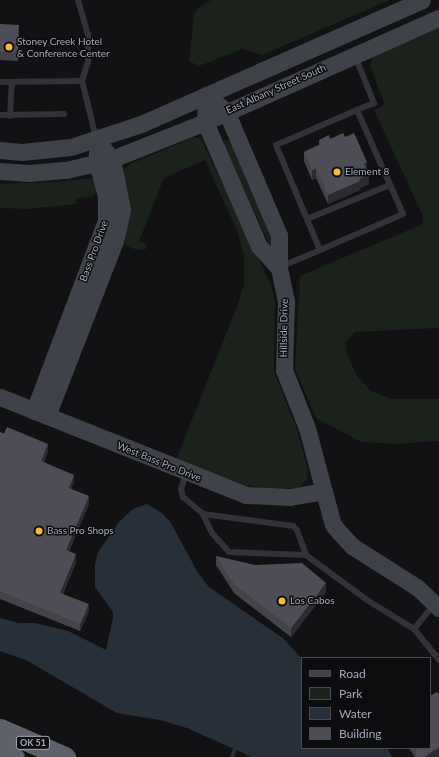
<!DOCTYPE html>
<style>
body{margin:0}
#map{position:relative;width:439px;height:757px;overflow:hidden;background:#121214;font-family:Lato,sans-serif}
div>[style]{position:absolute}
.green>*{inset:0;background:#1a221b}
.water>*{inset:0;background:#273038}
.stream>*{height:3.5px;margin:-1.75px;padding:0 1.75px;transform-origin:1.75px;border-radius:1.75px;background:#273038}
.lane>*{height:6px;margin:-3px;padding:0 3px;transform-origin:3px;border-radius:3px;background:#323339}
.secondary>*{height:17px;margin:-8.5px;padding:0 8.5px;transform-origin:8.5px;border-radius:8.5px;background:#404249}
.highway>*{height:21px;margin:-10.5px;padding:0 10.5px;transform-origin:10.5px;border-radius:10.5px;background:#5e616a}
.wall>*{inset:0;background:#43434a}
.shaded-wall>*{inset:0;background:#2b2b30}
.building>*{inset:0;background:#4d4e56;transform-origin:0 0}
.dots>*{width:11px;height:11px;translate:-50% -50%;box-sizing:border-box;border:2px solid #0d0d0f;border-radius:50%}
span{translate:-50% -50%;white-space:nowrap;text-align:center;line-height:1.15;-webkit-text-stroke:3px #0d0d0f;paint-order:stroke}
.shield-label span{padding:1px 3px;background:#0d0d0f;border:1px solid;border-radius:3px;-webkit-text-stroke-width:0}
.shield-label{font-size:9px;color:#a2a7b6;font-weight:700}
.poi-label{font-size:10px;color:#a2a7b6}
.left{translate:0 -50%;text-align:left}
.street-label{font-size:10px;color:#a2a7b6}
.legend{position:absolute;left:301px;top:657px;width:130px;height:92px;box-sizing:border-box;background:#0d0d0f;border:1px solid #494b52;margin:0;padding:5px 7px;list-style:none;font-size:12px;color:#a2a7b6}
.legend li{display:flex;align-items:center;gap:8px;height:20px}
.legend b{width:20px;border:1px solid #494b52}
</style>
<div id="map">
<div class="green">
<div style="clip-path:polygon(211px 0,390px 0,262px 55px,242px 49px,199px 66px,189px 61px,194px 14px,199px 7px)"></div>
<div style="clip-path:polygon(439px 28px,439px 328px,355px 332px,346px 342px,347px 354px,357px 376px,371px 391px,391px 399px,439px 399px,439px 441px,396px 444px,361px 442px,316px 418px,295px 369px,300px 276px,423px 224px,422px 214px,374px 110px,385px 105px,370px 65px,374px 56px)"></div>
<div style="clip-path:polygon(194px 137px,201px 139px,271px 285px,275px 302px,274px 372px,297px 429px,308px 470px,307px 479px,298px 488px,266px 488px,246px 485px,176px 460px,238px 304px,244px 284px,244px 255px,238px 233px,205px 160px,164px 178px,139px 241px,147px 245px,146px 249px,137px 250px,127px 246px,125px 244px,122px 171px,130px 164px)"></div>
<div style="clip-path:polygon(225px 139px,230px 141px,271px 238px,271px 248px,223px 144px)"></div>
<div style="clip-path:polygon(94px 178px,99px 186px,96px 193px,92px 197px,76px 198px,77px 204px,28px 209px,0 208px,0 184px,55px 182px)"></div>
</div>
<div class="water">
<div style="clip-path:polygon(147px 504px,163px 514px,171px 523px,198px 573px,209px 587px,284px 639px,302px 659px,302px 748px,387px 748px,392px 757px,252px 757px,187px 728px,160px 720px,117px 713px,26px 660px,0 651px,0 618px,18px 623px,35px 623px,68px 631px,106px 650px,113px 617px,113px 612px,95px 587px,95px 564px,98px 552px,120px 521px,133px 509px)"></div>
</div>
<div class="stream">
<div style="left:232px;top:757px;width:9px;rotate:-69deg"></div>
</div>
<div class="lane">
<div style="left:78px;top:0;width:35px;rotate:74deg"></div>
<div style="left:88px;top:34px;width:28px;rotate:90deg"></div>
<div style="left:88px;top:62px;width:20px;rotate:108deg"></div>
<div style="left:82px;top:81px;width:59px;rotate:76.2deg"></div>
<div style="left:355px;top:56px;width:51px;rotate:68deg"></div>
<div style="left:374px;top:103px;width:18px;rotate:158deg"></div>
<div style="left:0;top:82px;width:82px;rotate:-0.7deg"></div>
<div style="left:0;top:115px;width:64px;rotate:-0.9deg"></div>
<div style="left:10px;top:116px;width:33px;rotate:-87deg"></div>
<div style="left:307px;top:219px;width:90px;rotate:-22.3deg"></div>
<div style="left:280px;top:267px;width:43px;rotate:-23deg"></div>
<div style="left:320px;top:250px;width:90px;rotate:-23.4deg"></div>
<div style="left:403px;top:214px;width:114px;rotate:-113.9deg"></div>
<div style="left:357px;top:110px;width:88px;rotate:156.6deg"></div>
<div style="left:276px;top:145px;width:114px;rotate:67.3deg"></div>
<div style="left:186px;top:473px;width:17px;rotate:107deg"></div>
<div style="left:181px;top:489px;width:8px;rotate:76deg"></div>
<div style="left:183px;top:497px;width:26px;rotate:40deg"></div>
<div style="left:203px;top:514px;width:21px;rotate:65deg"></div>
<div style="left:212px;top:533px;width:25px;rotate:48deg"></div>
<div style="left:229px;top:552px;width:77px;rotate:2.2deg"></div>
<div style="left:306px;top:555px;width:76px;rotate:36.4deg"></div>
<div style="left:367px;top:600px;width:55px;rotate:31.7deg"></div>
<div style="left:414px;top:629px;width:32px;rotate:-51deg"></div>
<div style="left:203px;top:514px;width:91px;rotate:7.6deg"></div>
<div style="left:293px;top:526px;width:6px;rotate:45deg"></div>
<div style="left:297px;top:530px;width:27px;rotate:70deg"></div>
<div style="left:414px;top:629px;width:40px;rotate:51deg"></div>
</div>
<div class="secondary">
<div style="left:206px;top:95px;width:27px;rotate:92deg"></div>
<div style="left:205px;top:122px;width:135px;rotate:66.5deg"></div>
<div style="left:259px;top:246px;width:30px;rotate:48deg"></div>
<div style="left:279px;top:268px;width:35px;rotate:78deg"></div>
<div style="left:286px;top:302px;width:68px;rotate:91.7deg"></div>
<div style="left:284px;top:370px;width:62px;rotate:68.4deg"></div>
<div style="left:307px;top:428px;width:100px;rotate:75deg"></div>
<div style="left:333px;top:525px;width:28px;rotate:48deg"></div>
<div style="left:352px;top:546px;width:78px;rotate:32.5deg"></div>
<div style="left:418px;top:588px;width:29px;rotate:44deg"></div>
<div style="left:217px;top:104px;width:11px;rotate:38deg"></div>
<div style="left:226px;top:111px;width:135px;rotate:66.9deg"></div>
<div style="left:279px;top:235px;width:33px;rotate:90deg"></div>
<div style="left:0;top:150px;width:22px;rotate:5deg"></div>
<div style="left:22px;top:152px;width:49px;rotate:-5.8deg"></div>
<div style="left:71px;top:147px;width:74px;rotate:-18.2deg"></div>
<div style="left:141px;top:124px;width:307px;rotate:-23.8deg"></div>
<div style="left:0;top:171px;width:29px;rotate:4deg"></div>
<div style="left:29px;top:173px;width:37px;rotate:-5deg"></div>
<div style="left:66px;top:170px;width:47px;rotate:-13.4deg"></div>
<div style="left:112px;top:159px;width:100px;rotate:-21.7deg"></div>
<div style="left:205px;top:122px;width:256px;rotate:-24deg"></div>
<div style="left:0;top:397px;width:265px;rotate:21.7deg"></div>
<div style="left:246px;top:495px;width:44px;rotate:2.6deg"></div>
<div style="left:290px;top:497px;width:34px;rotate:-10deg"></div>
<div style="left:34px;top:411px;width:204px;rotate:-69.3deg"></div>
<div style="left:106px;top:220px;width:24px;rotate:-90deg"></div>
<div style="left:106px;top:196px;width:34px;rotate:-105deg"></div>
<div style="left:97px;top:163px;width:11px;rotate:-90deg"></div>
<div style="left:47px;top:416px;width:188px;rotate:-68.8deg"></div>
<div style="left:115px;top:241px;width:32px;rotate:-77deg"></div>
<div style="left:122px;top:210px;width:52px;rotate:-101.1deg"></div>
<div style="left:112px;top:159px;width:13px;rotate:-129deg"></div>
</div>
<div class="highway">
<div style="left:0;top:729px;width:71px;rotate:23.3deg"></div>
<div style="left:0;top:751px;width:15px;rotate:23deg"></div>
</div>
<div class="wall">
<div style="clip-path:polygon(0 24px,19px 34px,18px 61px,0 60px)"></div>
<div style="clip-path:polygon(345px 137px,367px 170px,369px 184px,360px 188px,360px 190px,328px 204px,316px 178px,312px 180px,304px 161px,304px 152px,319px 145px,319px 140px)"></div>
<div style="clip-path:polygon(0 432px,48px 451px,44px 462px,74px 482px,71px 489px,89px 504px,69px 551px,76px 562px,63px 594px,89px 611px,80px 631px,0 599px)"></div>
<div style="clip-path:polygon(216px 556px,326px 592px,291px 637px,234px 593px,216px 565px)"></div>
<div style="clip-path:polygon(439px 694px,439px 756px,438px 757px,415px 757px,409px 748px,430px 748px)"></div>
</div>
<div class="shaded-wall">
<div style="clip-path:polygon(367px 162px,367px 171px,364px 164px)"></div>
<div style="clip-path:polygon(316px 168px,316px 178px,312px 180px,312px 170px)"></div>
<div style="clip-path:polygon(369px 174px,369px 184px,360px 188px,360px 190px,328px 204px,328px 195px)"></div>
<div style="clip-path:polygon(48px 444px,48px 451px,41px 468px,41px 461px)"></div>
<div style="clip-path:polygon(74px 475px,74px 482px,69px 495px,69px 488px)"></div>
<div style="clip-path:polygon(89px 496px,89px 504px,66px 557px,66px 550px)"></div>
<div style="clip-path:polygon(76px 554px,76px 562px,60px 600px,60px 593px)"></div>
<div style="clip-path:polygon(326px 583px,326px 592px,291px 637px,291px 628px)"></div>
<div style="clip-path:polygon(89px 604px,89px 611px,80px 631px,80px 624px)"></div>
<div style="clip-path:polygon(439px 747px,439px 756px,438px 757px,424px 757px)"></div>
</div>
<div class="building">
<div style="left:0;top:24px;width:19px;height:27px;rotate:3deg"></div>
<div style="clip-path:polygon(343px 133px,345px 137px,354px 133px,367px 162px,364px 164px,369px 174px,359px 179px,360px 181px,328px 195px,316px 168px,312px 170px,304px 152px,321px 144px,319px 140px,329px 135px,330px 139px)"></div>
<div style="clip-path:polygon(7px 427px,48px 444px,41px 461px,74px 475px,69px 488px,89px 496px,66px 550px,76px 554px,60px 593px,89px 604px,80px 624px,0 591px,0 432px,4px 434px)"></div>
<div style="clip-path:polygon(216px 556px,255px 565px,302px 563px,326px 583px,291px 628px,234px 584px)"></div>
<div style="clip-path:polygon(437px 692px,439px 694px,439px 747px,424px 757px,418px 757px,415px 753px,417px 751px,415px 748px,430px 748px,430px 696px)"></div>
</div>
<div class="dots">
<div style="left:9px;top:47px;background:#ffba1e"></div>
<div style="left:337px;top:172px;background:#ffba1e"></div>
<div style="left:39px;top:531px;background:#ffba1e"></div>
<div style="left:282px;top:601px;background:#ffba1e"></div>
</div>
<div class="shield-label">
<span style="left:33px;top:743px">OK 51</span>
</div>
<div class="poi-label">
<span class="left" style="left:17px;top:47px">Stoney Creek Hotel<br>&amp; Conference Center</span>
<span class="left" style="left:345px;top:172px">Element 8</span>
<span class="left" style="left:47px;top:531px">Bass Pro Shops</span>
<span class="left" style="left:290px;top:601px">Los Cabos</span>
</div>
<div class="street-label">
<span style="left:276px;top:89px;rotate:-24deg">East Albany Street South</span>
<span style="left:94px;top:251px;rotate:-70deg">Bass Pro Drive</span>
<span style="left:284px;top:328px;rotate:-89deg">Hillside Drive</span>
<span style="left:159px;top:462px;rotate:22deg">West Bass Pro Drive</span>
</div>
<ul class="legend">
<li><b style="height:5px;background:#404249"></b>Road</li>
<li><b style="height:11px;background:#1a221b"></b>Park</li>
<li><b style="height:11px;background:#273038"></b>Water</li>
<li><b style="height:11px;background:#4d4e56"></b>Building</li>
</ul>
</div>
